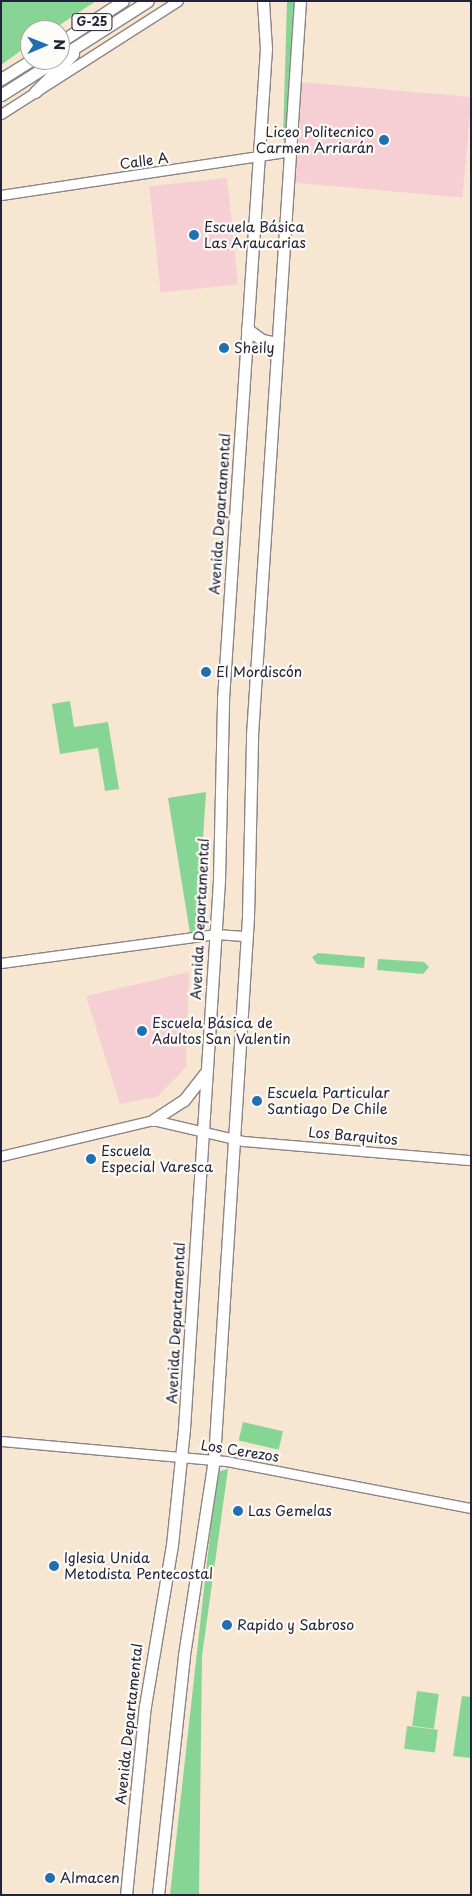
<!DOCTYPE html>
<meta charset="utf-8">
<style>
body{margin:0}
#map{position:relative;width:472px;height:1896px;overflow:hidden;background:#f7e6d1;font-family:"Playpen Sans",sans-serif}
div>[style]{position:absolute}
.built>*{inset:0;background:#f6cfd5;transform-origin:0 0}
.green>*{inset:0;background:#87d594;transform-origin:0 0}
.roads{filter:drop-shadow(1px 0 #8c8486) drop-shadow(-1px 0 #8c8486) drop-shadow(0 1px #8c8486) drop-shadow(0 -1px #8c8486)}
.minor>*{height:9px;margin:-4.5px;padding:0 4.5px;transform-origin:4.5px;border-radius:4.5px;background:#fff}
.major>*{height:11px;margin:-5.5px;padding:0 5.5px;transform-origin:5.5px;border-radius:5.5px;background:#fff}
.dots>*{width:14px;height:14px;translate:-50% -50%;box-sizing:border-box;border:2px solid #fdfcf7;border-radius:50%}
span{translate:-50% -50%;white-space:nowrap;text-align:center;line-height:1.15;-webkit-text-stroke:4.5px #fdfcf7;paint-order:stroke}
.shield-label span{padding:1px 4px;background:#fdfcf7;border:1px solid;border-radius:4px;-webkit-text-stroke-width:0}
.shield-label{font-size:12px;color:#22223b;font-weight:700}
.poi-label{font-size:14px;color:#22223b}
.right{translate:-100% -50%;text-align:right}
.left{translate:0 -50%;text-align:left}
.street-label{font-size:14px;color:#22223b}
.frame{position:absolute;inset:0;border:2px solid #22223b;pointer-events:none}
.north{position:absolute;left:20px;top:20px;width:50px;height:50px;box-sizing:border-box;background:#fdfcf7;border:1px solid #a5a5ac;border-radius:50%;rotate:89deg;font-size:14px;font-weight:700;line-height:20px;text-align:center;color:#22223b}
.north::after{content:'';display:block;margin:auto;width:18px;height:22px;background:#1f6fb2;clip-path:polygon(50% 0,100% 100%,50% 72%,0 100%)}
</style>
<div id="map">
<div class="built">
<div style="left:300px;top:82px;width:172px;height:101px;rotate:5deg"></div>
<div style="left:227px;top:178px;width:107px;height:78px;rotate:84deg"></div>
<div style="clip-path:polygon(189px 972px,186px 1067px,157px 1097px,120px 1104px,86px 996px)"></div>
</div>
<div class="green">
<div style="clip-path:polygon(1px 1px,96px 1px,52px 30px,30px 30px,30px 44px,1px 65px)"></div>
<div style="clip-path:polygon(287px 1px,295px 1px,286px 141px,283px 140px)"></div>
<div style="clip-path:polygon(70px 701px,74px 727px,108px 722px,119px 789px,105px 791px,98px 748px,60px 754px,52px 704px)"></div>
<div style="clip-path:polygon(206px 792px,197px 932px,190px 933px,168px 798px)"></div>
<div style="clip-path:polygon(318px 953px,365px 957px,364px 968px,317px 964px,312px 957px)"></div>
<div style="clip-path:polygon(378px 959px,424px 962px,429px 967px,423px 974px,377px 970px)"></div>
<div style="left:243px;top:1422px;width:41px;height:19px;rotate:13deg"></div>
<div style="clip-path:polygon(228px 1469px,202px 1656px,199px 1895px,170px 1895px,217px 1472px)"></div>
<div style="left:417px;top:1691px;width:22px;height:35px;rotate:8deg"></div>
<div style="clip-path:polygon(462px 1696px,471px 1697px,471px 1758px,453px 1756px)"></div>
<div style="left:407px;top:1726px;width:31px;height:23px;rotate:7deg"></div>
</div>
<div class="roads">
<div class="minor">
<div style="left:1px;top:114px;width:210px;rotate:-32.6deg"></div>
<div style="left:1px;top:195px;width:293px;rotate:-8.6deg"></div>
<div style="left:1px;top:963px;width:217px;rotate:-7.7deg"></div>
<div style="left:216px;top:934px;width:31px;rotate:4deg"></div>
<div style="left:1px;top:1156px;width:156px;rotate:-13.3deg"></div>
<div style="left:153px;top:1120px;width:92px;rotate:13.1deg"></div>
<div style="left:243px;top:1141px;width:229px;rotate:4.8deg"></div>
<div style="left:1px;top:1441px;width:226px;rotate:5.1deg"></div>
<div style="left:226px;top:1461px;width:249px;rotate:10.9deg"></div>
</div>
<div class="major">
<div style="left:60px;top:42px;width:75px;rotate:-33.1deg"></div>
<div style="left:60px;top:57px;width:104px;rotate:-32.5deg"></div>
<div style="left:1px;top:79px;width:36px;rotate:-32deg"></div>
<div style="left:35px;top:92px;width:54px;rotate:-45deg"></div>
<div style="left:1px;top:95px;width:65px;rotate:-32.5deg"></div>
<div style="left:247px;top:329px;width:19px;rotate:36deg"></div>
<div style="left:262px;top:340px;width:15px;rotate:11deg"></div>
<div style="left:153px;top:1120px;width:37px;rotate:-33deg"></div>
<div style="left:184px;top:1100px;width:36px;rotate:-52deg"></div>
<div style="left:126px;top:1895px;width:190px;rotate:-84.3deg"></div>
<div style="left:145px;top:1706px;width:163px;rotate:-80.5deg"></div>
<div style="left:172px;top:1545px;width:117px;rotate:-84.1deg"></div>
<div style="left:184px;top:1429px;width:550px;rotate:-86.35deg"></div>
<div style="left:219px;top:880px;width:181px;rotate:-88.7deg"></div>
<div style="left:223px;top:699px;width:651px;rotate:-86.22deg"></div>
<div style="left:266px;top:49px;width:48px;rotate:-93.6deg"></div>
<div style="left:158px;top:1895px;width:241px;rotate:-83.8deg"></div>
<div style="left:184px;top:1655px;width:198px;rotate:-81.3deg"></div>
<div style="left:214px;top:1459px;width:543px;rotate:-86.41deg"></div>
<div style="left:248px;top:917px;width:182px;rotate:-88.7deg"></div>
<div style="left:252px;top:735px;width:736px;rotate:-86.26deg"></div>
</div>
</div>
<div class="dots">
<div style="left:384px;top:140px;background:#1f6fb2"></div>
<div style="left:194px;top:235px;background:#1f6fb2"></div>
<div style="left:224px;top:348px;background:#1f6fb2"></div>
<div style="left:206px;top:672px;background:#1f6fb2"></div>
<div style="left:142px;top:1031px;background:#1f6fb2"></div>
<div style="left:257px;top:1101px;background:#1f6fb2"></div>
<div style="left:91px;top:1159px;background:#1f6fb2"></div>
<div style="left:238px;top:1511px;background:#1f6fb2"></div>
<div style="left:54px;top:1566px;background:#1f6fb2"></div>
<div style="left:227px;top:1625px;background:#1f6fb2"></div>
<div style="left:50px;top:1878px;background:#1f6fb2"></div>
</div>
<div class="shield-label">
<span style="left:92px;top:22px">G-25</span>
</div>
<div class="poi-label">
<span class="right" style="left:374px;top:140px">Liceo Politecnico<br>Carmen Arriarán</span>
<span class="left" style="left:204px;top:235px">Escuela Básica<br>Las Araucarias</span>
<span class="left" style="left:234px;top:348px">Sheily</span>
<span class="left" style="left:216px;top:672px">El Mordiscón</span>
<span class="left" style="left:152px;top:1031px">Escuela Básica de<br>Adultos San Valentin</span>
<span class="left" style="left:267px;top:1101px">Escuela Particular<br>Santiago De Chile</span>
<span class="left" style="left:101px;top:1159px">Escuela<br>Especial Varesca</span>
<span class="left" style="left:248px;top:1511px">Las Gemelas</span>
<span class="left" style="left:64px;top:1566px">Iglesia Unida<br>Metodista Pentecostal</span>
<span class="left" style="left:237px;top:1625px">Rapido y Sabroso</span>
<span class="left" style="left:60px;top:1878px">Almacen</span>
</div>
<div class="street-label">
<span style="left:144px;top:161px;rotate:-8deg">Calle A</span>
<span style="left:220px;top:514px;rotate:-86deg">Avenida Departamental</span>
<span style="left:200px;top:919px;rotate:-87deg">Avenida Departamental</span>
<span style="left:353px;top:1136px;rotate:5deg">Los Barquitos</span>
<span style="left:176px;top:1323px;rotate:-87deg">Avenida Departamental</span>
<span style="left:240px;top:1451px;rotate:9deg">Los Cerezos</span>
<span style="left:129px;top:1724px;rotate:-84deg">Avenida Departamental</span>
</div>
<div class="frame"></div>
<div class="north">N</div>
</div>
